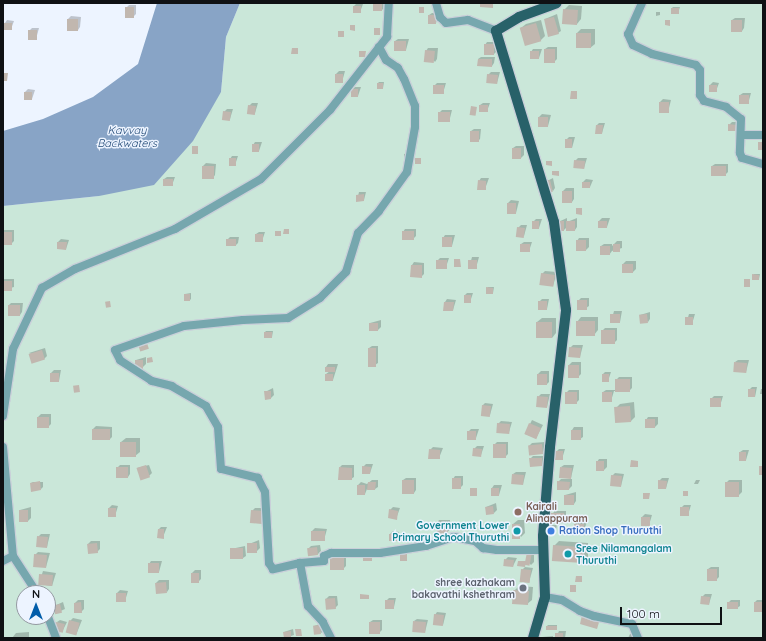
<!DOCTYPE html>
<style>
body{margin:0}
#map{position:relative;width:766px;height:641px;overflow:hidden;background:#edf4ff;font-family:Quicksand,sans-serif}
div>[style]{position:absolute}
.green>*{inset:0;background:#cae7d9}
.water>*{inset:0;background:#88a4c6}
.shadow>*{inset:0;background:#0003}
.building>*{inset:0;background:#c1b7af;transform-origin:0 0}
.roads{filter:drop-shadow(1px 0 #c9d0d9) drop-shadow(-1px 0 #c9d0d9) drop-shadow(0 1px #c9d0d9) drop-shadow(0 -1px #c9d0d9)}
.minor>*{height:8px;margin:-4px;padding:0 4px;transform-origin:4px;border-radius:4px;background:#76a7ae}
.major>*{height:10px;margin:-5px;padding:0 5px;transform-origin:5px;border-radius:5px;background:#286169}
.dots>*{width:11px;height:11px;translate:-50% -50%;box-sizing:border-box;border:2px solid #edf4ff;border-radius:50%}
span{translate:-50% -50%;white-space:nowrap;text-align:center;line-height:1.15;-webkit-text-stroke:3px #edf4ff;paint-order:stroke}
.education-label{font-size:10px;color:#785e54;font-weight:700}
.left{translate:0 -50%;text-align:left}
.culture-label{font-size:10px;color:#0d838f;font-weight:700}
.right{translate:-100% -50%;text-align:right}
.shop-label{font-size:10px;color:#366cbe;font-weight:700}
.worship-label{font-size:10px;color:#5b616d;font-weight:700}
.water-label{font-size:11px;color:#234b78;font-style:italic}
.frame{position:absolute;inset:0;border:4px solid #0f1114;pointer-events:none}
.north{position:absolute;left:16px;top:585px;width:40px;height:40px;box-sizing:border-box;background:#edf4ff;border:1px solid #9499a1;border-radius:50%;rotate:0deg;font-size:11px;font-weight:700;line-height:16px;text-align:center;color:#0f1114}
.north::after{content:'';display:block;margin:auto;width:14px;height:18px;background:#025daa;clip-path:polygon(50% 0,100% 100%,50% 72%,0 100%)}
.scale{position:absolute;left:620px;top:607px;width:102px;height:18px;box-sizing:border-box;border:2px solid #0f1114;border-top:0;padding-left:5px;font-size:12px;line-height:14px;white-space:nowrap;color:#0f1114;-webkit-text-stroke:3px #edf4ff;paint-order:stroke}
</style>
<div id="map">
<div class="green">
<div style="clip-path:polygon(evenodd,240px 3px,763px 3px,763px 638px,3px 638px,3px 206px,99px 196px,221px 92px,226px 37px,240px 3px,24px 593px,48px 593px,48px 617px,24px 617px,24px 593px)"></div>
</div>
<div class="water">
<div style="clip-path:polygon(157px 3px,240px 3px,226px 37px,221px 92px,193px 141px,154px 185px,99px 196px,3px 206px,3px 131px,43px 119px,93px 97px,138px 64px)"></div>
</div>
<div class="shadow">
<div style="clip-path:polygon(357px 3px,363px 4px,360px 12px,354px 6px)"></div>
<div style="clip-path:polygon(374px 3px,384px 3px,384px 8px,381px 11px)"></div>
<div style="clip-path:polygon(129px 5px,136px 5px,136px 14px,133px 17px,126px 17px,126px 8px)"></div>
<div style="clip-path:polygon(569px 5px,582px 6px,581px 19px,577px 24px,564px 10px)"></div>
<div style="clip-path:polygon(680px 7px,678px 13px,672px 8px,673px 7px)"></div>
<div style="clip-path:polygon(656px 12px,660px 12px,660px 15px,656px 16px)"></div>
<div style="clip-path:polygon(432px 13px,439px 13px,436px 23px,429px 15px)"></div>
<div style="clip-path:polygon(557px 14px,561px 31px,558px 33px,545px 19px)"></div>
<div style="clip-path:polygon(71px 16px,81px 17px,80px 27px,78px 30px,68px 19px)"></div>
<div style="clip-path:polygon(735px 18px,745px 18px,744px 28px,742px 31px,732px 20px)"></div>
<div style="clip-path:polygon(7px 20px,14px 21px,11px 29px,5px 23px)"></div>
<div style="clip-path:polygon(541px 20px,545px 36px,541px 40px,526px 44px,521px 28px,526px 24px)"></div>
<div style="clip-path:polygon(32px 28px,39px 28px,36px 39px,29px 31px)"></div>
<div style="clip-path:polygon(581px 29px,595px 29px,595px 44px,590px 48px,577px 33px)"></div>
<div style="clip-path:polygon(398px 39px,409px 39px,406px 50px,395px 41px)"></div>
<div style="clip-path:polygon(487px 42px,496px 42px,496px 52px,493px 55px,485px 45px)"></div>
<div style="clip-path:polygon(548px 47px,557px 47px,557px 59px,554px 62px,545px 49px)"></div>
<div style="clip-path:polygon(428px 48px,438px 48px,437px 59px,435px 62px,426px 51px)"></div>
<div style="clip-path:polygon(533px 49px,542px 49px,539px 58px,531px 52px)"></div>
<div style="clip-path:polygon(481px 57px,495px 57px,494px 63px,492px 66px,478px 59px)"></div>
<div style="clip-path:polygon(339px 71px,345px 71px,342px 82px,336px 74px)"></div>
<div style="clip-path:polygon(491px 72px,500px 72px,497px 83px,488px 75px)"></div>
<div style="clip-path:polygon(379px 82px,384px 82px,383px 88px,378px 83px)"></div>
<div style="clip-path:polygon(713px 82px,719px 83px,716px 91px,710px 85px)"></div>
<div style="clip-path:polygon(437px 83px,446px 83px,443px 93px,434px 86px)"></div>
<div style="clip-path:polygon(355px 87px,361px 87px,358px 96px,352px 89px)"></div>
<div style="clip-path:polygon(28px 89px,35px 90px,32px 99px,25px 92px)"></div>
<div style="clip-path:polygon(743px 93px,751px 93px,748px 104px,740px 95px)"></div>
<div style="clip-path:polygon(663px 99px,671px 100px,668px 112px,660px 102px)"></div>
<div style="clip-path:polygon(252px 103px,258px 103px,255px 113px,249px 106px)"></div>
<div style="clip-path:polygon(483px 103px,490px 103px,487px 111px,480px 105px)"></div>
<div style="clip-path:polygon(227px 109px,233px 109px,230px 119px,224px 112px)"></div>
<div style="clip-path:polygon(442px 110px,452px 110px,449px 122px,439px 113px)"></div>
<div style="clip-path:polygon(542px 114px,551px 115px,548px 126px,539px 117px)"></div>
<div style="clip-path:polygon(732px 122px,739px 122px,737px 130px,729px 125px)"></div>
<div style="clip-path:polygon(599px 123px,605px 123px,602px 133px,597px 125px)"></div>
<div style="clip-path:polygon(474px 129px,481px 129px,480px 139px,478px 141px,471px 131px)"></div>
<div style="clip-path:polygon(569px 137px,575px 137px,572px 148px,566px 140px)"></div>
<div style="clip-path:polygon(255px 142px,262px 142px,259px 151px,253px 145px)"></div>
<div style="clip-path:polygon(516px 146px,524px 146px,524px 155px,521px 158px,513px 148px)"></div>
<div style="clip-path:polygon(408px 153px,407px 160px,404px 160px,404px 154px)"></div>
<div style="clip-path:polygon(232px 156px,238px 156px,235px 165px,230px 159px)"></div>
<div style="clip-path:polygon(578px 158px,587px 158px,584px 168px,575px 161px)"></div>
<div style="clip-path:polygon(206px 163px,216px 164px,215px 175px,213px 178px,203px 166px)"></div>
<div style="clip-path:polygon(715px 164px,728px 164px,728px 172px,725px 175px,712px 166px)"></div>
<div style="clip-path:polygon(167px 177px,175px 177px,172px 185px,164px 179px)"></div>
<div style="clip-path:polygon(481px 178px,489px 178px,485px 189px,479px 181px)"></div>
<div style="clip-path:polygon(553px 178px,555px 188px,553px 191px,545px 182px)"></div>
<div style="clip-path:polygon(586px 179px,593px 180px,590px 187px,583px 182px)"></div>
<div style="clip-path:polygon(566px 188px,574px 188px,574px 199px,572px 202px,563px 191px)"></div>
<div style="clip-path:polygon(359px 192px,366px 192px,364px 200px,357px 201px)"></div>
<div style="clip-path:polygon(511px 200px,519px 201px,516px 213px,508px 203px)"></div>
<div style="clip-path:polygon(567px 218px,567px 222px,577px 218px,577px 227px,575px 230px,568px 226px,564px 230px,558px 222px)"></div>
<div style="clip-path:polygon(602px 218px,610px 218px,607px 227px,599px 221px)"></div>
<div style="clip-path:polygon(536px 219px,542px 219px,539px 228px,533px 222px)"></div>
<div style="clip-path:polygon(521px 225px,527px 225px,524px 236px,518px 228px)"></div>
<div style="clip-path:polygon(405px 229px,416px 229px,416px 236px,413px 239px,403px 232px)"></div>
<div style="clip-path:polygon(3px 230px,14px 230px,14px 241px,11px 244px,3px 244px)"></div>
<div style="clip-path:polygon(259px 232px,265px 232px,262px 241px,256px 234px)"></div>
<div style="clip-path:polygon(445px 235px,455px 235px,452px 246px,443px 238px)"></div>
<div style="clip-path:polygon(230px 237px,239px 237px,238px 243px,236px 245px,227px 240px)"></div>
<div style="clip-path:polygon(579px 238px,589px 238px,589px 247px,586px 250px,577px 241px)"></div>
<div style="clip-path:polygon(61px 239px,69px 240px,66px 249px,58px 242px)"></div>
<div style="clip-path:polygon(617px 241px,622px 241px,622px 248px,612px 251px,609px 255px,601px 246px,604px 244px,612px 244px,612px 246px)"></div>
<div style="clip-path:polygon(524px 242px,532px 242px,529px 251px,521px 244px)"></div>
<div style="clip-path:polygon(472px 257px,479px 257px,476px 268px,469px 268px)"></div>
<div style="clip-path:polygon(440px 258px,449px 258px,446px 267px,437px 261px)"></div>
<div style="clip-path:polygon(626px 261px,636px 261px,636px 269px,633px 272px,623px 272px,623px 264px)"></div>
<div style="clip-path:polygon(414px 262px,424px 263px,424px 274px,421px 277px,411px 276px,412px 265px)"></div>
<div style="clip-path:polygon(545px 271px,557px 272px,553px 286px,542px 274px)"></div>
<div style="clip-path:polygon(760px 274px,759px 279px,753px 275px,754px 274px)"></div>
<div style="clip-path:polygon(4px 279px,14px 279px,14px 287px,3px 290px)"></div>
<div style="clip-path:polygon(488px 287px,494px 287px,493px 293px,487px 288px)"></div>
<div style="clip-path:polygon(191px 293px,191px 299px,190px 300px,185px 294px)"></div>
<div style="clip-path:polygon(467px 293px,473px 293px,470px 302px,465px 295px)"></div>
<div style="clip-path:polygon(581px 298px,589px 298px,589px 306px,586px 308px,578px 301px)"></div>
<div style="clip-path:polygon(447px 299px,456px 300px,453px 310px,445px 302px)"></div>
<div style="clip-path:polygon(542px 299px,549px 299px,547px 309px,539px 302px)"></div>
<div style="clip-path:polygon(11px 303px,23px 303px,22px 312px,20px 315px,9px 305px)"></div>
<div style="clip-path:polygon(614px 311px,622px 311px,620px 322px,611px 322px)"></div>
<div style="clip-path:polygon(650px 312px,650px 319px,648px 322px,640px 315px)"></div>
<div style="clip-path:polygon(689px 314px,695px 314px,692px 324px,686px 324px)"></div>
<div style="clip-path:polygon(581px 317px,598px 317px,598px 330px,594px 335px,577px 322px)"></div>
<div style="clip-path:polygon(542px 318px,556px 318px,556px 333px,552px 338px,537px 322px)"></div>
<div style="clip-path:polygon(381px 320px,381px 327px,378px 330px,370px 323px)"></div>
<div style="clip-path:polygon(605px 328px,617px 328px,617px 340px,615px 342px,602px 331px)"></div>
<div style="clip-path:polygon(273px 331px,272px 337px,265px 332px,266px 331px)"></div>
<div style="clip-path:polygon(573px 345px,583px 345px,580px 357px,570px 348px)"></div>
<div style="clip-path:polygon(372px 346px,378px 346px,378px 363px,375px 365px,369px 348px)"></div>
<div style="clip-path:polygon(45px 348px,47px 356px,44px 359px,29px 353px)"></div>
<div style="clip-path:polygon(146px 357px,146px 364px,143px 367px,136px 360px)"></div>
<div style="clip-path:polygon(738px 360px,749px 360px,746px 372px,735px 362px)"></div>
<div style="clip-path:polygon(572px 362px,581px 362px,581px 374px,578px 377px,569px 377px,569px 365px)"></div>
<div style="clip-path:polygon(328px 364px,338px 364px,333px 380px,326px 374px,330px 371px,326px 367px)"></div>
<div style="clip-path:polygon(54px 370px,61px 370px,59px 381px,51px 373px)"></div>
<div style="clip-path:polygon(541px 371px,549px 371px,549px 382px,547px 384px,538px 374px)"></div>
<div style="clip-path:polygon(6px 372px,6px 380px,3px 383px,3px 373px)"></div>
<div style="clip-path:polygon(605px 372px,611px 372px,608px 381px,603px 374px)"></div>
<div style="clip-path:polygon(619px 377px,632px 377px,632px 388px,629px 391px,614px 391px,611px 401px,603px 392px,606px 390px,616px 390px,616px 380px)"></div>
<div style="clip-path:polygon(752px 387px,757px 387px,755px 397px,749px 390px)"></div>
<div style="clip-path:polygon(273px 388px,274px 395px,271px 398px,265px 392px)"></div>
<div style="clip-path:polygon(761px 389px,763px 389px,763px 394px,760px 394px)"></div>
<div style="clip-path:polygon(569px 390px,579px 390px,579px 400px,576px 403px,566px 393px)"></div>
<div style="clip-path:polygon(541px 394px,550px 394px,547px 407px,538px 397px)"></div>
<div style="clip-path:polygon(714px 396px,723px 396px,720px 406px,711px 399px)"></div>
<div style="clip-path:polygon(634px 402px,635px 417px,631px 421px,616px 408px,620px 404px)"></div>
<div style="clip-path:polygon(485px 403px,493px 404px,490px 415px,482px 406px)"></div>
<div style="clip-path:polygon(41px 414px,51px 414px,51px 424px,48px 427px,38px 417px)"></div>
<div style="clip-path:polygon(648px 417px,658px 417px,658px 424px,655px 427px,646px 420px)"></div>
<div style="clip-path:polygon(532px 420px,543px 425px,536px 438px,525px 434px)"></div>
<div style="clip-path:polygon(501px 421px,512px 422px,509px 432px,498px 424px)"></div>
<div style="clip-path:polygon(96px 426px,112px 427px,112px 437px,109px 440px,93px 429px)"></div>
<div style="clip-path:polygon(574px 427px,583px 427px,583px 437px,580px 439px,572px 430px)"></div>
<div style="clip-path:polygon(471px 429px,479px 429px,476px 438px,468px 432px)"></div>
<div style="clip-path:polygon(126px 438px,140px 438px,140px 452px,135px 456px,121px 442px)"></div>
<div style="clip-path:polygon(497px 442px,508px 442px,508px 454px,505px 457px,494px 445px)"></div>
<div style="clip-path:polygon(545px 442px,545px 450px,542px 453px,529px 446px,532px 443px)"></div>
<div style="clip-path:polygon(477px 446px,484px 446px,481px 455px,474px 449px)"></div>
<div style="clip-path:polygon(433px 447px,443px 448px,439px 458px,430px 450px)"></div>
<div style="clip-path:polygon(559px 449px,565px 449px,562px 459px,556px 452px)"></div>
<div style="clip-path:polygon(743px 450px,749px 450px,746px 460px,740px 452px)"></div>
<div style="clip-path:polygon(533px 456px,544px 456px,544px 463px,542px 465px,530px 459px)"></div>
<div style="clip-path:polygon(599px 459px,607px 459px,607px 467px,604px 470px,597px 462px)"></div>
<div style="clip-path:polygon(366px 464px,373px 464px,370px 473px,363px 467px)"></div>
<div style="clip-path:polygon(120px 465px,130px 465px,130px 474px,128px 477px,117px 468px)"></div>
<div style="clip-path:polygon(149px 465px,152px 473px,149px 476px,137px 468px)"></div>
<div style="clip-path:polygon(342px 465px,354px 465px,354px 477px,351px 479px,340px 467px)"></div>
<div style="clip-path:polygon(564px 465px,574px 465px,571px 478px,561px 467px)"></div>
<div style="clip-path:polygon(516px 472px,526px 472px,523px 484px,513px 474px)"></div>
<div style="clip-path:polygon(615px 473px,624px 474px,621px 486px,612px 476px)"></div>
<div style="clip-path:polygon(455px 476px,463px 476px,463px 485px,460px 488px,453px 479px)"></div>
<div style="clip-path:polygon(406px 478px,416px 478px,416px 490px,414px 493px,403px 480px)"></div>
<div style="clip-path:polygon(662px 478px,669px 478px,666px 488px,659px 481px)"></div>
<div style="clip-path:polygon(561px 479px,572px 479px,572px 486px,569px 489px,558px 482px)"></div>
<div style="clip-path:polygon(372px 480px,378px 480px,378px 487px,375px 489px,367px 489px,365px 494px,358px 485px,361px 482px,367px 484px)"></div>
<div style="clip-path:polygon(700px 480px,698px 484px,694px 484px,696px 480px)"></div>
<div style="clip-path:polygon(729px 480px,742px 480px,742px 492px,739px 495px,726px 483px)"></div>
<div style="clip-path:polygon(33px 482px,43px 482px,43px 487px,41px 489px,31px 483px)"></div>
<div style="clip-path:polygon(494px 485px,502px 485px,499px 495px,492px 488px)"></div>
<div style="clip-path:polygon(576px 492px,576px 501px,574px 504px,565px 495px)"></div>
<div style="clip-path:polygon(496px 503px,497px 510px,494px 513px,486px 507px)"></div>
<div style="clip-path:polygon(112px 505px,118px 506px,115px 516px,109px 508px)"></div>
<div style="clip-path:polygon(684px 505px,691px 505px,688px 515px,681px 508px)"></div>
<div style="clip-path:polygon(31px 507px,31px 518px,28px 521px,20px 510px)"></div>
<div style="clip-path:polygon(393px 507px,400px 508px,396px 519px,390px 510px)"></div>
<div style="clip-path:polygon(255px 508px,265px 508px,265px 519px,252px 511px)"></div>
<div style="clip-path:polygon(555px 511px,566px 511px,566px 519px,563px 522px,552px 514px)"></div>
<div style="clip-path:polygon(645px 514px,652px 515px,649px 525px,642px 517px)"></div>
<div style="clip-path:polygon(439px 520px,450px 520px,450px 530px,447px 532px,437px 523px)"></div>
<div style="clip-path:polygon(518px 520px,524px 520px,525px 533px,521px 537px,513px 524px)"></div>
<div style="clip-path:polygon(577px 521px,587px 522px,583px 533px,575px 524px)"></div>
<div style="clip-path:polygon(551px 525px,557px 525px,555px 534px,548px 528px)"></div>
<div style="clip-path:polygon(161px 527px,167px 527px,163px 537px,159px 529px)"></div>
<div style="clip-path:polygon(315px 528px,327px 529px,324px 540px,312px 531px)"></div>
<div style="clip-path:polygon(393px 531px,399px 532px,395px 541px,390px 534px)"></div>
<div style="clip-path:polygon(41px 534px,50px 534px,47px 547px,38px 537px)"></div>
<div style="clip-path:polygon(259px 540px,260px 548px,257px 551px,249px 544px)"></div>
<div style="clip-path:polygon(91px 541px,100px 541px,100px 549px,97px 552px,88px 544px)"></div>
<div style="clip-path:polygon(559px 541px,588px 543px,588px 557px,583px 562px,554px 546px)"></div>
<div style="clip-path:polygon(320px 545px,321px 551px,318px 554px,309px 555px,308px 549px,311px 546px)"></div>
<div style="clip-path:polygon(245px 546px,246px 556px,243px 558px,231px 549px)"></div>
<div style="clip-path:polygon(534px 550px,534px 562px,531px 565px,527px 561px)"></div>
<div style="clip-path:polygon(38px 552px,50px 553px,46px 567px,35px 555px)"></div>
<div style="clip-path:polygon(346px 554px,346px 566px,343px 569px,330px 569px)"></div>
<div style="clip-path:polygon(508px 557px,517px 558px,513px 566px,505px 560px)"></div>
<div style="clip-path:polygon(151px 561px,162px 561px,159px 572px,149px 572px,149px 564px)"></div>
<div style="clip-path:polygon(525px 567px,533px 568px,529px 582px,522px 570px)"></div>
<div style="clip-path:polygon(711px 567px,719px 567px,719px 577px,716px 580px,708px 569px)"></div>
<div style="clip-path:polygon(195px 570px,201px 570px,201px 579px,198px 582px,192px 573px)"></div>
<div style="clip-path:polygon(43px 571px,56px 573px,52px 586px,39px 584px)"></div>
<div style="clip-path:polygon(159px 580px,169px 580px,169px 589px,167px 592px,156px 583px)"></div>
<div style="clip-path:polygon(519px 586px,533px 587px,532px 600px,527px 604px,514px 591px)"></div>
<div style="clip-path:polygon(120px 590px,128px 591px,125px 601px,117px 593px)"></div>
<div style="clip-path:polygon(705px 594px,712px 594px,709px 604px,702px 597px)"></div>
<div style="clip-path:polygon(329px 596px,337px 596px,338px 605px,335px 608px,326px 599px)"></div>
<div style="clip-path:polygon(389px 598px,396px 598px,394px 607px,386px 601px)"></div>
<div style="clip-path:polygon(78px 600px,84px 600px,84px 609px,81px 612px,75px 603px)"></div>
<div style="clip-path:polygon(731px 600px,740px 600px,740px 606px,737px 608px,728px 603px)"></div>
<div style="clip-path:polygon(757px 600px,763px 600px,763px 611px,755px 602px)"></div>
<div style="clip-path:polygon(63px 602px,65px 609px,56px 613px,54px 606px)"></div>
<div style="clip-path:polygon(437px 612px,446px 613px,443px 625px,435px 615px)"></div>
<div style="clip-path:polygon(73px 618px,82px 620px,76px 635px,70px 621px)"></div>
<div style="clip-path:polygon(417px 619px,428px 620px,425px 632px,414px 621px)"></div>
<div style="clip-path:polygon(60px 620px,67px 622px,62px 632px,57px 622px)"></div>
<div style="clip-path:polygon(373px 620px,382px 620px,382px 630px,379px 633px,370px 622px)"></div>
<div style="clip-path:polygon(323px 623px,324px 631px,321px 633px,314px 626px)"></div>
<div style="clip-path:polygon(548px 625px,557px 625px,557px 628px,547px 626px)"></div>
<div style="clip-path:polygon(293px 629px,294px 635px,285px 638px,284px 632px)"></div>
<div style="clip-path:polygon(559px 631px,566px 631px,565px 638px,556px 638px)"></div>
<div style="clip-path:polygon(29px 632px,29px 638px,12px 638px,16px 633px)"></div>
<div style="clip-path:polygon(630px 634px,637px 634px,637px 638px,628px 638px)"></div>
<div style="clip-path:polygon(553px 636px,553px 638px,541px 638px,542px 637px)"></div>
</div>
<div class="building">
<div style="left:373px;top:3px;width:9px;height:8px"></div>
<div style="clip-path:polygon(480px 3px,493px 3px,493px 8px,480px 7px)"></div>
<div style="left:353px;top:6px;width:8px;height:7px"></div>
<div style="left:125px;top:7px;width:9px;height:11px"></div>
<div style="left:419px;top:7px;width:5px;height:6px"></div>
<div style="left:671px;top:8px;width:8px;height:6px"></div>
<div style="left:563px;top:9px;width:15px;height:15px;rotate:4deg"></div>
<div style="left:428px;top:15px;width:8px;height:9px"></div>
<div style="clip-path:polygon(554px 17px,559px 34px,548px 37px,544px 19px)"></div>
<div style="left:67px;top:19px;width:11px;height:12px"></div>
<div style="clip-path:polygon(665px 20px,670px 20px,670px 26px,665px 25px)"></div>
<div style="left:731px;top:20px;width:11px;height:12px"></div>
<div style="left:4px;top:23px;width:8px;height:7px"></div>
<div style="left:536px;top:23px;width:19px;height:17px;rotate:74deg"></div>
<div style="clip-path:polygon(350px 25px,355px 25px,355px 31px,350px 30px)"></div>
<div style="left:374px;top:28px;width:6px;height:7px"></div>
<div style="left:28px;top:30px;width:9px;height:10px"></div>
<div style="left:338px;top:31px;width:6px;height:6px"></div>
<div style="left:576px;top:33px;width:15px;height:15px"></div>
<div style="left:394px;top:41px;width:12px;height:10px"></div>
<div style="left:484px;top:44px;width:10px;height:11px"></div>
<div style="clip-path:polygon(292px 48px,298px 48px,298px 54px,291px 54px)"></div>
<div style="left:544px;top:49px;width:11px;height:14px"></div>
<div style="left:425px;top:50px;width:10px;height:12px;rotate:6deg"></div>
<div style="clip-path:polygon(359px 51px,366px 51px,365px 57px,359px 57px)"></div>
<div style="left:530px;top:51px;width:9px;height:8px"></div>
<div style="clip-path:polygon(478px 59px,492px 59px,492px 67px,477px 66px)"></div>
<div style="clip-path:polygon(3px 73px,8px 73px,7px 81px,3px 81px)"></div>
<div style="left:335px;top:74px;width:8px;height:9px"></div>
<div style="left:487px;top:74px;width:11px;height:9px;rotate:5deg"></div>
<div style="left:377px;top:83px;width:6px;height:6px"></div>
<div style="left:433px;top:85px;width:11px;height:9px"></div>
<div style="left:709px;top:85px;width:8px;height:7px"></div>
<div style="left:351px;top:89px;width:7px;height:8px"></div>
<div style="clip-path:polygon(571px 91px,577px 91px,577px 99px,570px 99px)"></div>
<div style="left:24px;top:92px;width:8px;height:8px"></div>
<div style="left:739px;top:95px;width:10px;height:9px"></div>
<div style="left:659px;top:102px;width:10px;height:11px"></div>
<div style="left:248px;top:105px;width:8px;height:9px;rotate:7deg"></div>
<div style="left:479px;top:105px;width:9px;height:7px"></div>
<div style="left:471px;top:106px;width:6px;height:9px;rotate:9deg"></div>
<div style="left:223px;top:111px;width:8px;height:9px;rotate:7deg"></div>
<div style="left:438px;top:112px;width:12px;height:10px"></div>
<div style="left:538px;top:117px;width:10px;height:10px"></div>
<div style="clip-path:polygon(728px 124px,737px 125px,737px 131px,728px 131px)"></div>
<div style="clip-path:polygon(596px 125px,603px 125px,602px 134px,595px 134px)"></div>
<div style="left:470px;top:131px;width:9px;height:11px"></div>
<div style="left:565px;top:139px;width:7px;height:9px"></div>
<div style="left:758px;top:142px;width:5px;height:8px"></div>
<div style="left:252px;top:144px;width:7px;height:8px"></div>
<div style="left:192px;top:146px;width:6px;height:8px"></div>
<div style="left:512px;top:148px;width:9px;height:11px"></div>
<div style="left:229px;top:158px;width:7px;height:8px"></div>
<div style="left:415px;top:158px;width:6px;height:6px"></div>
<div style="left:574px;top:160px;width:11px;height:8px;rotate:5deg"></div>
<div style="clip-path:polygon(546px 161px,552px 161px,552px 166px,546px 165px)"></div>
<div style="left:202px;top:166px;width:12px;height:13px"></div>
<div style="left:711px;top:166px;width:15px;height:10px"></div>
<div style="clip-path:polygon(552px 171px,559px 171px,559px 176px,552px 175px)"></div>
<div style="left:163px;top:179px;width:10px;height:7px"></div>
<div style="clip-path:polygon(478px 180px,486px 181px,486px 190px,477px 190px)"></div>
<div style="left:550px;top:180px;width:12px;height:6px;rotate:76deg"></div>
<div style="left:582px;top:182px;width:8px;height:6px"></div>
<div style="left:562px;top:191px;width:10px;height:12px"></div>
<div style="clip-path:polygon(364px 194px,364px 201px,356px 202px,356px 195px)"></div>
<div style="left:507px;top:203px;width:9px;height:11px"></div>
<div style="clip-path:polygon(576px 208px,582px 208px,582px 215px,576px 214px)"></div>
<div style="left:532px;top:221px;width:7px;height:8px"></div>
<div style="left:557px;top:221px;width:7px;height:10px"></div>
<div style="left:566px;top:221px;width:9px;height:10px"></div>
<div style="left:598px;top:221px;width:9px;height:7px"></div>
<div style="left:517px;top:227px;width:8px;height:10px;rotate:7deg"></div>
<div style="clip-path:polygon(284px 229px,289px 229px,289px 234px,283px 234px)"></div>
<div style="left:275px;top:231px;width:6px;height:5px"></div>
<div style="left:402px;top:231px;width:12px;height:9px"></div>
<div style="left:3px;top:232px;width:9px;height:13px"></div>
<div style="left:255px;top:234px;width:8px;height:8px"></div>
<div style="left:442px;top:237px;width:10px;height:10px"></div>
<div style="left:226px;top:239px;width:10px;height:7px"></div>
<div style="left:576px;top:240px;width:10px;height:11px"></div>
<div style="clip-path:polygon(57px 242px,67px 242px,66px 250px,57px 249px)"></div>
<div style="left:520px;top:244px;width:10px;height:8px"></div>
<div style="left:613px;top:244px;width:7px;height:8px"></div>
<div style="left:600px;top:246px;width:10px;height:9px"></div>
<div style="clip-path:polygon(454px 259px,460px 259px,461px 267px,454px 267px)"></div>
<div style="left:436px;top:260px;width:11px;height:9px"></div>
<div style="left:468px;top:260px;width:9px;height:9px"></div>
<div style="left:622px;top:264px;width:11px;height:9px"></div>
<div style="clip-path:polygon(411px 265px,422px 265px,422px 278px,410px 277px)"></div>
<div style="left:541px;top:273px;width:14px;height:12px;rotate:8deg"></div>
<div style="clip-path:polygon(752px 274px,759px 275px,759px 280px,752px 280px)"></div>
<div style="left:744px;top:279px;width:6px;height:8px"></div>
<div style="left:3px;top:281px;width:9px;height:10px"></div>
<div style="clip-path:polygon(486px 287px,493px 288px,493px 294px,486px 294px)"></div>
<div style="left:184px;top:294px;width:6px;height:7px"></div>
<div style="left:464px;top:295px;width:7px;height:8px"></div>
<div style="left:577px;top:300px;width:10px;height:10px"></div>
<div style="left:110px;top:301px;width:6px;height:5px;rotate:81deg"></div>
<div style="left:547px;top:301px;width:9px;height:9px;rotate:90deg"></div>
<div style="clip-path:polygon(444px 302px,454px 302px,453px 311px,443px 311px)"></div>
<div style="left:8px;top:305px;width:12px;height:11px"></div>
<div style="left:610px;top:314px;width:10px;height:9px"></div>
<div style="left:647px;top:314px;width:9px;height:8px;rotate:84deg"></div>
<div style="left:685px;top:317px;width:8px;height:8px"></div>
<div style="left:576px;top:321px;width:19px;height:15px"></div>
<div style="left:536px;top:322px;width:16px;height:16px"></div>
<div style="left:369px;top:323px;width:9px;height:8px"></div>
<div style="left:601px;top:330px;width:14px;height:14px"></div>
<div style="left:264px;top:332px;width:8px;height:6px"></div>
<div style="left:147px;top:343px;width:6px;height:9px;rotate:72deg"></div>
<div style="left:569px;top:347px;width:12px;height:10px;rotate:5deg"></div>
<div style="left:368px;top:348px;width:8px;height:19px"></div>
<div style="left:42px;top:350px;width:10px;height:14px;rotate:73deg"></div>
<div style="clip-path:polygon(152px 357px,153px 362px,147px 363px,147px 358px)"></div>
<div style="left:135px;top:360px;width:8px;height:9px"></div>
<div style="left:734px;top:362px;width:13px;height:10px;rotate:4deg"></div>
<div style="left:568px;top:365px;width:11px;height:13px"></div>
<div style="left:325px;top:367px;width:10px;height:5px"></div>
<div style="left:50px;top:373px;width:9px;height:9px"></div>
<div style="left:325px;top:374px;width:8px;height:7px"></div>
<div style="left:537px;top:374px;width:10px;height:11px"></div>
<div style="left:602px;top:374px;width:7px;height:8px"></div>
<div style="left:615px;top:379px;width:15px;height:13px"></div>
<div style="left:79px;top:385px;width:7px;height:6px;rotate:82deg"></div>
<div style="left:748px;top:389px;width:7px;height:8px"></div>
<div style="clip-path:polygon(264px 391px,271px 391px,271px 399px,265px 400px)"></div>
<div style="left:565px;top:392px;width:12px;height:12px"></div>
<div style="left:602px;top:392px;width:10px;height:10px"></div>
<div style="left:537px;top:396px;width:11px;height:11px;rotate:5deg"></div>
<div style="left:710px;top:398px;width:11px;height:9px"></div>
<div style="left:482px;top:405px;width:9px;height:11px;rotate:6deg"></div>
<div style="left:630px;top:406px;width:16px;height:16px;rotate:86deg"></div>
<div style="left:37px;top:417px;width:12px;height:11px"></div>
<div style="left:645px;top:419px;width:10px;height:9px"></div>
<div style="left:497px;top:423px;width:13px;height:10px;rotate:4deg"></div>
<div style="left:529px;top:423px;width:13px;height:12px;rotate:23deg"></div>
<div style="left:92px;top:429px;width:18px;height:11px"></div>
<div style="left:571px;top:430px;width:10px;height:10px"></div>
<div style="left:467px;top:431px;width:9px;height:9px"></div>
<div style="left:120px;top:442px;width:16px;height:15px"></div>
<div style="left:493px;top:444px;width:13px;height:14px"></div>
<div style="left:542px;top:444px;width:10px;height:14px;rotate:84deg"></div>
<div style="left:473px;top:448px;width:9px;height:8px;rotate:6deg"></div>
<div style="clip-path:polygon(429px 449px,440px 450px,440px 459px,428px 459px)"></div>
<div style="left:555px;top:451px;width:8px;height:9px"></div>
<div style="left:739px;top:452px;width:7px;height:9px"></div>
<div style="clip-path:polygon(529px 458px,542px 458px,542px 466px,530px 467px)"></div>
<div style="clip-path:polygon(631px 460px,638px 461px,638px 467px,630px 467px)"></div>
<div style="left:596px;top:461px;width:8px;height:10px"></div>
<div style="left:146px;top:465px;width:13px;height:10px;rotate:72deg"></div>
<div style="clip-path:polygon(362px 466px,371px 467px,370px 474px,362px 474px)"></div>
<div style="left:759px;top:466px;width:4px;height:9px"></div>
<div style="left:128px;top:467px;width:11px;height:12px;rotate:90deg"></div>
<div style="clip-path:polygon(339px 467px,352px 468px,352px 480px,338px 480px)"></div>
<div style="left:560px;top:467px;width:12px;height:11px;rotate:5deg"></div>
<div style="left:512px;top:474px;width:12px;height:10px;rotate:5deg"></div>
<div style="left:611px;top:475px;width:11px;height:11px;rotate:5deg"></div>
<div style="left:452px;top:478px;width:9px;height:11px"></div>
<div style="left:402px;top:480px;width:12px;height:14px"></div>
<div style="clip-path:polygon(658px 480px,667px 481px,666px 489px,658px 489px)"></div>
<div style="clip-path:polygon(40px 481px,41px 490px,31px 492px,30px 483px)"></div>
<div style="clip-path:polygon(557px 481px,570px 482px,569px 490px,557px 490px)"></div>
<div style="clip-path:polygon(368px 482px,376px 482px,375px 490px,367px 490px)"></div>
<div style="left:725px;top:482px;width:14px;height:15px"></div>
<div style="left:357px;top:485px;width:8px;height:10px"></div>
<div style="left:477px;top:488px;width:8px;height:7px;rotate:90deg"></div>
<div style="left:491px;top:488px;width:8px;height:8px"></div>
<div style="left:683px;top:491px;width:5px;height:5px"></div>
<div style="clip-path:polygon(643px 493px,650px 493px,649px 499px,643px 499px)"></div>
<div style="left:564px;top:495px;width:10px;height:10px"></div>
<div style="left:493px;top:506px;width:8px;height:8px;rotate:83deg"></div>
<div style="left:680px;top:507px;width:9px;height:9px"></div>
<div style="left:108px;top:508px;width:8px;height:9px"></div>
<div style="clip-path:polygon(515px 508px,522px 508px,521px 515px,515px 515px)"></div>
<div style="clip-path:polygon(389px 509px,398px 511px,397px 520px,388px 518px)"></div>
<div style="left:19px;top:510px;width:9px;height:12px"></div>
<div style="left:251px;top:510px;width:12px;height:13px;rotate:5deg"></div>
<div style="left:551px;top:513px;width:13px;height:10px"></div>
<div style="left:641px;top:517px;width:9px;height:9px"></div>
<div style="left:447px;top:522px;width:11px;height:11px;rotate:85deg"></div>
<div style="left:512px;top:524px;width:8px;height:15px"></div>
<div style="left:574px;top:524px;width:10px;height:10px"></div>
<div style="left:547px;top:527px;width:8px;height:8px"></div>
<div style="clip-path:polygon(158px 529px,164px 529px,164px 539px,157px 538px)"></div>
<div style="left:311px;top:531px;width:14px;height:10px"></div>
<div style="left:389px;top:534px;width:8px;height:7px"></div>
<div style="left:37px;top:536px;width:11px;height:11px;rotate:5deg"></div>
<div style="left:487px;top:536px;width:9px;height:5px"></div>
<div style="left:97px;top:543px;width:10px;height:10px;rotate:84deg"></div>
<div style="left:247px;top:543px;width:10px;height:10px"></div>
<div style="left:553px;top:545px;width:31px;height:16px;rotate:4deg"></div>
<div style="left:317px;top:547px;width:8px;height:10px;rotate:83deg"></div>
<div style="left:243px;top:548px;width:11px;height:13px;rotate:90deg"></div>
<div style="left:527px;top:552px;width:5px;height:13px;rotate:11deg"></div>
<div style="left:400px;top:553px;width:7px;height:8px"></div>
<div style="left:34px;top:554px;width:13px;height:13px;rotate:4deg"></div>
<div style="left:372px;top:555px;width:6px;height:9px;rotate:90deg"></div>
<div style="left:330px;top:556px;width:14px;height:14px"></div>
<div style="left:504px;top:559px;width:10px;height:7px;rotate:6deg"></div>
<div style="clip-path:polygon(518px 561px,526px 561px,525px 567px,517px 566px)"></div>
<div style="left:159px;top:563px;width:10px;height:11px;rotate:90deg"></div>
<div style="left:521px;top:569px;width:10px;height:13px;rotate:6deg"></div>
<div style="left:707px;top:569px;width:10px;height:12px"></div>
<div style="left:191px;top:573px;width:8px;height:10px"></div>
<div style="left:39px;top:574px;width:14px;height:11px;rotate:4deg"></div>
<div style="clip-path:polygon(576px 576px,582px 576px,582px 582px,575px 582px)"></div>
<div style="left:166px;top:582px;width:11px;height:11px;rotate:85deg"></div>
<div style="left:570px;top:585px;width:6px;height:7px"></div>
<div style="left:513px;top:590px;width:16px;height:14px;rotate:4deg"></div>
<div style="left:116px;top:593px;width:10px;height:9px"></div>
<div style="clip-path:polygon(360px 594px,369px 595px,369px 599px,360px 599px)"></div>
<div style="left:701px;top:596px;width:9px;height:8px;rotate:6deg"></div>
<div style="left:335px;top:598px;width:11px;height:10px;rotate:85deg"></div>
<div style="left:385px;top:600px;width:9px;height:9px"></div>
<div style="clip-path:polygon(81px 602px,82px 613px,74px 613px,74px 603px)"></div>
<div style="left:727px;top:602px;width:11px;height:7px"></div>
<div style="left:754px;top:602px;width:9px;height:10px"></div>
<div style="left:60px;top:604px;width:9px;height:7px;rotate:77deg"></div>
<div style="left:434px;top:614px;width:10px;height:11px;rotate:6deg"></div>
<div style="clip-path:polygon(582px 615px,600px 619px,597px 629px,580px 624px)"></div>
<div style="left:69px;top:620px;width:11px;height:13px;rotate:15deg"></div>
<div style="left:413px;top:621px;width:13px;height:11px;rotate:4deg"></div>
<div style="left:56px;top:622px;width:9px;height:9px;rotate:13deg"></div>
<div style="left:369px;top:622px;width:11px;height:12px"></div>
<div style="left:320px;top:625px;width:9px;height:7px;rotate:84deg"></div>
<div style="left:546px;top:626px;width:11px;height:4px"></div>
<div style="clip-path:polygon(295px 629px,301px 629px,302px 636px,296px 636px)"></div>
<div style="clip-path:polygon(291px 631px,291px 638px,284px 638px,283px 632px)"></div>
<div style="left:555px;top:633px;width:8px;height:5px"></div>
</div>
<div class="roads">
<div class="minor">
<div style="left:436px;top:3px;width:15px;rotate:74deg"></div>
<div style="left:440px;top:17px;width:8px;rotate:45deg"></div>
<div style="left:446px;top:23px;width:22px;rotate:-8deg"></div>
<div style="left:468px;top:20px;width:30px;rotate:21deg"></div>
<div style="left:642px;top:3px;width:34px;rotate:114deg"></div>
<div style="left:628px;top:34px;width:12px;rotate:66deg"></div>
<div style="left:633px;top:45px;width:21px;rotate:25deg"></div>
<div style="left:652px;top:54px;width:45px;rotate:14deg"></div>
<div style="left:696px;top:65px;width:6px;rotate:51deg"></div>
<div style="left:700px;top:70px;width:25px;rotate:90deg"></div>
<div style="left:700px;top:95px;width:7px;rotate:56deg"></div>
<div style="left:704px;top:101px;width:23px;rotate:15deg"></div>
<div style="left:726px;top:107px;width:19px;rotate:39deg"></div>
<div style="left:741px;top:119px;width:34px;rotate:92deg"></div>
<div style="left:740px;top:153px;width:5px;rotate:68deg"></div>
<div style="left:742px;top:158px;width:22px;rotate:16deg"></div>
<div style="left:741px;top:135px;width:22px"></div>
<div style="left:3px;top:416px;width:68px;rotate:-81.5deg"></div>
<div style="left:13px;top:349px;width:68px;rotate:-64.6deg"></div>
<div style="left:42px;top:288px;width:38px;rotate:-30deg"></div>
<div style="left:75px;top:269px;width:108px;rotate:-21.8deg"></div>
<div style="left:175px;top:229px;width:99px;rotate:-30.2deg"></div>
<div style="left:261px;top:179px;width:98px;rotate:-45deg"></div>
<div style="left:330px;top:110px;width:93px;rotate:-52deg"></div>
<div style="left:387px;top:37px;width:34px;rotate:-87deg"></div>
<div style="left:3px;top:447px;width:109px;rotate:84.8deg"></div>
<div style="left:13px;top:556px;width:44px;rotate:57deg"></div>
<div style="left:3px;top:561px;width:11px;rotate:-27deg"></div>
<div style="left:300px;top:563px;width:24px;rotate:-5deg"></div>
<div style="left:324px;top:561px;width:5px;rotate:-90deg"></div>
<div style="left:324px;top:556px;width:8px;rotate:-23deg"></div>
<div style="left:331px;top:553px;width:49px"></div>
<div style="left:380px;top:553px;width:47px;rotate:-8.7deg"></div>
<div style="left:426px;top:546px;width:29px;rotate:-18deg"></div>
<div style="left:454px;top:537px;width:21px;rotate:11deg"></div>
<div style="left:475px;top:541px;width:11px;rotate:41deg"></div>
<div style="left:483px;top:548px;width:14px;rotate:8deg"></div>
<div style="left:497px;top:550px;width:47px"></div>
<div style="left:545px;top:597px;width:17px;rotate:10deg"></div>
<div style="left:562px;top:600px;width:21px;rotate:31deg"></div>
<div style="left:580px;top:611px;width:15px;rotate:20deg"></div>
<div style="left:594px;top:616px;width:39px;rotate:12deg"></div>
<div style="left:632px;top:624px;width:15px;rotate:67deg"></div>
<div style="left:48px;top:617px;width:22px;rotate:69deg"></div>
<div style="left:331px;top:638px;width:18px;rotate:-117deg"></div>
<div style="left:323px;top:622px;width:22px;rotate:-133deg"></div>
<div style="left:308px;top:606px;width:44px;rotate:-100.5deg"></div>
<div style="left:300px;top:563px;width:28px;rotate:167deg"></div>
<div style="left:273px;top:569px;width:7px;rotate:-124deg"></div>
<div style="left:269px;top:563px;width:71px;rotate:-93.2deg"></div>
<div style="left:265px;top:492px;width:16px;rotate:-117deg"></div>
<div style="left:258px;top:478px;width:38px;rotate:-166deg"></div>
<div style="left:221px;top:469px;width:42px;rotate:-94.1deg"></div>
<div style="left:218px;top:427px;width:24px;rotate:-120deg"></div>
<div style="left:206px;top:406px;width:39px;rotate:-150deg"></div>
<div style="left:172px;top:386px;width:21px;rotate:-166deg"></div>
<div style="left:152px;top:381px;width:38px;rotate:-147deg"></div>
<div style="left:120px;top:360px;width:11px;rotate:-117deg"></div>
<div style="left:115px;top:350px;width:73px;rotate:-19.2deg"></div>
<div style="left:184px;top:326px;width:59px;rotate:-5.8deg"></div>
<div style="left:243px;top:320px;width:45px;rotate:-2.5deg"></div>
<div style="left:288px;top:318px;width:38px;rotate:-32deg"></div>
<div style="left:320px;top:298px;width:37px;rotate:-45deg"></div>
<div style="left:346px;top:272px;width:41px;rotate:-72.9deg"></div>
<div style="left:358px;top:233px;width:30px;rotate:-46deg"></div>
<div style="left:379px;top:211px;width:48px;rotate:-54.3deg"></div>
<div style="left:407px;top:172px;width:46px;rotate:-79.9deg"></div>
<div style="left:415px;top:127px;width:21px;rotate:-90deg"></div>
<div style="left:415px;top:106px;width:29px;rotate:-112deg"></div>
<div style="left:404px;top:79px;width:13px;rotate:-119deg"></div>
<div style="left:398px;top:68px;width:14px;rotate:-146deg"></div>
<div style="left:386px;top:60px;width:15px;rotate:-118deg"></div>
</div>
<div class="major">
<div style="left:533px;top:638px;width:43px;rotate:-73.7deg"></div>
<div style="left:545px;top:597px;width:61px;rotate:-91.9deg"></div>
<div style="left:543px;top:536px;width:89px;rotate:-85.5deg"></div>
<div style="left:550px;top:447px;width:138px;rotate:-83.3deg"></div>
<div style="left:566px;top:310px;width:89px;rotate:-97.8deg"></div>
<div style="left:554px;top:222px;width:200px;rotate:-106.9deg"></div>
<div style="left:496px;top:31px;width:27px;rotate:-31deg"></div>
<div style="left:519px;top:17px;width:40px;rotate:-20.2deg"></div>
</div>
</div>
<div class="dots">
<div style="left:518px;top:512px;background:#8d6e63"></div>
<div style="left:517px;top:531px;background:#0f9aa8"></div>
<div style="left:551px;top:531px;background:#3f7fe0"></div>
<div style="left:568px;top:554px;background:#0f9aa8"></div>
<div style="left:523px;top:588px;background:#6b7280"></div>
</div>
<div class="education-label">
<span class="left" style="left:526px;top:512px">Kairali<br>Alinappuram</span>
</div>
<div class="culture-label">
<span class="right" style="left:509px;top:531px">Government Lower<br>Primary School Thuruthi</span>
<span class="left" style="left:576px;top:554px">Sree Nilamangalam<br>Thuruthi</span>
</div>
<div class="shop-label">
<span class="left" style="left:559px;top:531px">Ration Shop Thuruthi</span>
</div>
<div class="worship-label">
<span class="right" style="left:515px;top:588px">shree kazhakam<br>bakavathi kshethram</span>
</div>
<div class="water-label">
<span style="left:127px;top:137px">Kavvay<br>Backwaters</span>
</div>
<div class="frame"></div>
<div class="north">N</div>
<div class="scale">100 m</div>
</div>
